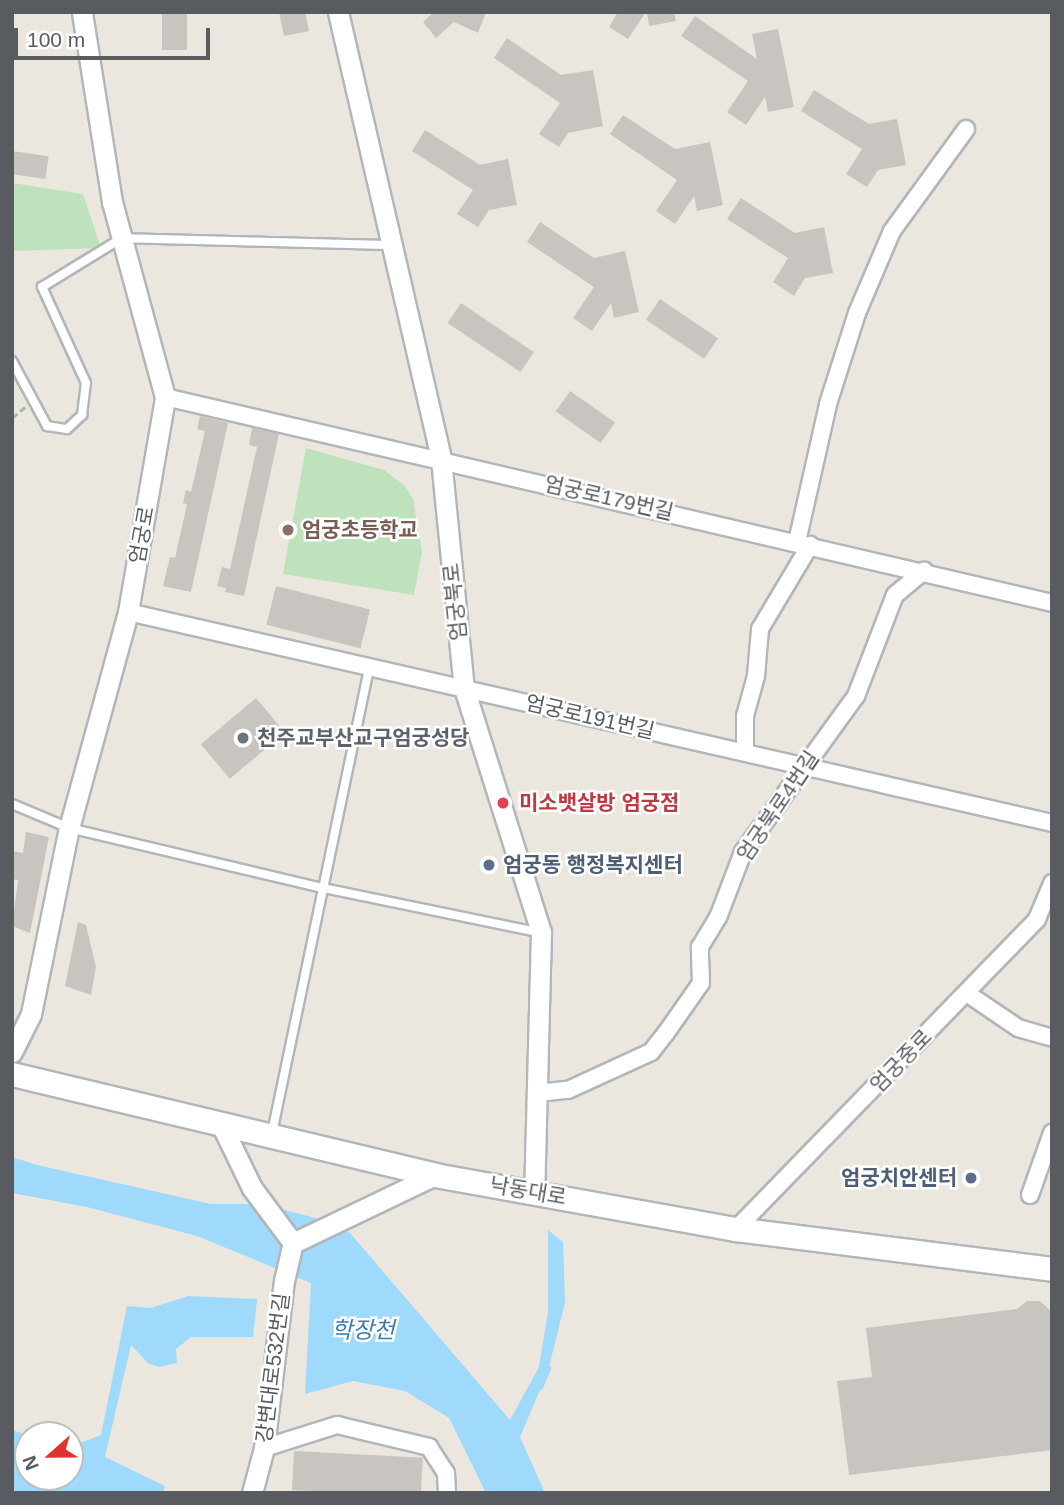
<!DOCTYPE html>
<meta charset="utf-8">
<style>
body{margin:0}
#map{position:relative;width:1064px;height:1505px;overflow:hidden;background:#ebe7df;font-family:Arial,"Noto Sans KR",sans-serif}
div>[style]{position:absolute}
.green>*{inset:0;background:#bee2bc}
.water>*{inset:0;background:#9fd9fb}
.stream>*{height:3.5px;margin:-1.75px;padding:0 1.75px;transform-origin:1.75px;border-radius:1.75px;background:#9fd9fb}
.building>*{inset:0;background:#c8c4bf;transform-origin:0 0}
.path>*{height:2.5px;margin-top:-1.25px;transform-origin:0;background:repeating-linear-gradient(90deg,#96c2a0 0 7px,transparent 0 10.5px)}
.roads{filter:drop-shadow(2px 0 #b2b6ba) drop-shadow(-2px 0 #b2b6ba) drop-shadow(0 2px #b2b6ba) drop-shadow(0 -2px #b2b6ba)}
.service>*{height:8px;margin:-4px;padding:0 4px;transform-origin:4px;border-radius:4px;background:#fff}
.minor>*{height:16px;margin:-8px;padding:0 8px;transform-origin:8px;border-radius:8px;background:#fff}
.tertiary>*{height:19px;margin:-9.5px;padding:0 9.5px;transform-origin:9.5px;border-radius:9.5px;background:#fff}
.secondary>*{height:23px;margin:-11.5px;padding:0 11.5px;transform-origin:11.5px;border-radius:11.5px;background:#fff}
.dots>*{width:19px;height:19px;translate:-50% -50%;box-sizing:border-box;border:4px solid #fff;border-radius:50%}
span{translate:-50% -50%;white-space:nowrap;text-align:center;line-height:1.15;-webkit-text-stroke:5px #fff;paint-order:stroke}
.street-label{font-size:21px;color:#585c60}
.education-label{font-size:21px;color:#785e54;font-weight:700}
.left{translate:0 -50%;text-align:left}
.worship-label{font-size:21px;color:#5b616d;font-weight:700}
.health-label{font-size:21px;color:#be3a42;font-weight:700}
.service-label{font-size:21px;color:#4e5e75;font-weight:700}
.right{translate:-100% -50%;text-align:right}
.water-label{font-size:23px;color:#3f7aab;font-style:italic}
.frame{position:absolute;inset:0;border:14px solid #585c60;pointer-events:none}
.north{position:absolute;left:14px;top:1421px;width:70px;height:70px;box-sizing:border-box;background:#fff;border:2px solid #bcbebf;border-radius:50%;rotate:249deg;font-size:19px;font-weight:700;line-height:28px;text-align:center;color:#585c60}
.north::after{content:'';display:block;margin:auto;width:24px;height:32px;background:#e1322f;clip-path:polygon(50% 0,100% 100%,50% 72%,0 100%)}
.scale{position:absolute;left:14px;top:28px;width:196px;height:32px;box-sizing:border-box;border:4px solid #585c60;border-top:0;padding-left:9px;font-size:21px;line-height:24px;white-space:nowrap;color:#585c60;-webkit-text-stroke:5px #fff;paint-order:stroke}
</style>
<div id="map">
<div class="green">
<div style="clip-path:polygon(12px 183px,83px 194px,101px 248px,12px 251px)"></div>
<div style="clip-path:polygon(306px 448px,384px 470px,405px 486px,413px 499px,422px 552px,414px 595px,283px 574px)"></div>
</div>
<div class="water">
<div style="clip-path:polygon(12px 1157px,37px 1165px,211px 1204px,247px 1204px,285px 1210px,319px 1219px,350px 1233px,510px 1420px,539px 1367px,548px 1311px,548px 1230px,563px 1242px,565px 1302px,548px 1371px,520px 1437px,545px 1493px,486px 1493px,449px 1418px,405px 1391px,353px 1381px,305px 1394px,311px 1283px,197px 1236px,87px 1207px,12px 1193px)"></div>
<div style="clip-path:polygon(188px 1296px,257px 1299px,253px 1337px,191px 1337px,176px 1349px,177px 1363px,159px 1367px,148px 1363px,131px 1345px,105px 1457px,165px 1486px,163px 1493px,12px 1491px,12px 1430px,28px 1435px,28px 1477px,70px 1477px,70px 1447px,101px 1435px,127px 1306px,151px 1308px)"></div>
</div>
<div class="stream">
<div style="left:541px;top:1388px;width:21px;rotate:-67deg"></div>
</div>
<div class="building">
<div style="left:162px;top:12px;width:25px;height:38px"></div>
<div style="clip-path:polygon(279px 12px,305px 12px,309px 31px,284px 36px)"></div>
<div style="clip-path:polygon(431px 12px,486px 12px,478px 33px,454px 22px,436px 38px,423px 22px,433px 13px)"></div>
<div style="clip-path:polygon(618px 12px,646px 12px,628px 39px,609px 27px)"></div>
<div style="clip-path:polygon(647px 12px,674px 12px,676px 21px,649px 26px)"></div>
<div style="clip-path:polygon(695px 16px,757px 59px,752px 34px,778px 29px,794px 107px,768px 112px,765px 97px,746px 125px,727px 112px,748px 81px,681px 36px)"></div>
<div style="clip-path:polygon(507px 38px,561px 75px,593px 70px,603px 126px,568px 133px,559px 147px,539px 134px,560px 103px,494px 58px)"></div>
<div style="clip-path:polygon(814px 90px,869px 124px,897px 119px,906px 165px,878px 170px,867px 187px,846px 174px,862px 149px,801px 111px)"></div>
<div style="clip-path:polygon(623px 115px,675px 149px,710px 142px,723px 205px,697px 211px,694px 196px,675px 224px,656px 211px,677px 180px,610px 134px)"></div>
<div style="clip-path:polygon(425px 130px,480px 165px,508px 159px,517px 205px,489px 210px,478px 227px,457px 214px,473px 190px,412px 151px)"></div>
<div style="left:12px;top:151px;width:37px;height:23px;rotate:8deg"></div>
<div style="clip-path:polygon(741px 198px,795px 233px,824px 227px,833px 273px,805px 278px,794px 296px,773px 282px,788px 258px,727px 219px)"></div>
<div style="clip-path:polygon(540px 222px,594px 258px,625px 251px,639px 312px,614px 318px,611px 303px,592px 331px,573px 318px,594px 287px,527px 242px)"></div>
<div style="left:660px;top:299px;width:70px;height:25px;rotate:34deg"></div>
<div style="left:461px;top:303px;width:88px;height:24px;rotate:34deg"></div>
<div style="left:570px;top:391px;width:55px;height:25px;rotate:35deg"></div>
<div style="clip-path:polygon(200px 416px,228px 423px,191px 592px,163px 586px,170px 557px,175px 558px,187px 504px,183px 503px,186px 490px,191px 492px,205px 431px,197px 429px)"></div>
<div style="clip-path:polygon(252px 428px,279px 434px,244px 596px,225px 592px,226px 588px,217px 586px,222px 567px,230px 569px,257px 447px,249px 445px)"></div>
<div style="left:276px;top:586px;width:97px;height:40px;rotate:14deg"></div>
<div style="left:256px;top:698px;width:45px;height:72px;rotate:50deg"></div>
<div style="clip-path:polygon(26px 832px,49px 837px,30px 933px,12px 926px,18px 880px,12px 879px,12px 851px,23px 853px)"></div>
<div style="clip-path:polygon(78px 922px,86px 925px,96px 967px,91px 995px,65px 986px)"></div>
<div style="clip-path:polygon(1027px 1301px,1040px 1301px,1052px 1312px,1052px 1450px,849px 1475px,837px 1381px,872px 1377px,866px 1328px,1017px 1309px)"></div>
<div style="left:294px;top:1451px;width:129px;height:39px;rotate:3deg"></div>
</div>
<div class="path">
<div style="left:12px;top:418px;width:17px;rotate:-40deg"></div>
</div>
<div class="roads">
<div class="service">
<div style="left:12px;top:361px;width:74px;rotate:61.7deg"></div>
<div style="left:47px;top:426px;width:20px;rotate:9deg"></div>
<div style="left:67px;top:429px;width:21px;rotate:-43deg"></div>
<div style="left:82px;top:415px;width:32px;rotate:-83deg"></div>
<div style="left:86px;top:383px;width:106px;rotate:-114.6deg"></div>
<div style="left:42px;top:287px;width:94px;rotate:-31.5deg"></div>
<div style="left:122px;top:238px;width:270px;rotate:1.5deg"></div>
<div style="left:12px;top:804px;width:62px;rotate:22.8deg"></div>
<div style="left:69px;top:828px;width:261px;rotate:13.3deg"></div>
<div style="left:323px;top:888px;width:219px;rotate:11.6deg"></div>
<div style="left:272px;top:1133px;width:476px;rotate:-78.2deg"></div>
</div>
<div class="minor">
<div style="left:165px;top:397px;width:911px;rotate:13.07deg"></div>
<div style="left:797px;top:542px;width:141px;rotate:-77.3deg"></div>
<div style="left:828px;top:404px;width:96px;rotate:-72.3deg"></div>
<div style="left:857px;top:313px;width:89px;rotate:-66.9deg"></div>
<div style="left:892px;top:231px;width:126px;rotate:-54deg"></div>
<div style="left:128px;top:612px;width:948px;rotate:12.86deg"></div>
<div style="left:745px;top:752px;width:36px;rotate:-90deg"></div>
<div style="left:745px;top:716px;width:41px;rotate:-74.6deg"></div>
<div style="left:756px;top:676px;width:47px;rotate:-85.1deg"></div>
<div style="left:760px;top:629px;width:98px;rotate:-59.2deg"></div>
<div style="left:968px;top:994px;width:60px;rotate:34.2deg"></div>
<div style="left:1018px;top:1028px;width:35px;rotate:16deg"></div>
<div style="left:537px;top:1093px;width:31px;rotate:-6deg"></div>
<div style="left:568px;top:1090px;width:91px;rotate:-24.6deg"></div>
<div style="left:651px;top:1052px;width:24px;rotate:-52deg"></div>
<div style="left:666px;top:1033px;width:61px;rotate:-55deg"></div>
<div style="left:701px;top:983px;width:36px;rotate:-92deg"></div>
<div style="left:700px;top:947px;width:37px;rotate:-59deg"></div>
<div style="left:719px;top:915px;width:67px;rotate:-69.1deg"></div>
<div style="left:743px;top:852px;width:193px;rotate:-54.1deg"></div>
<div style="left:856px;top:696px;width:108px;rotate:-68.9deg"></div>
<div style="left:895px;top:595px;width:38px;rotate:-40deg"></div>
<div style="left:1030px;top:1195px;width:66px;rotate:-70.5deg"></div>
<div style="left:736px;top:1229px;width:432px;rotate:-45.8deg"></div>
<div style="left:1037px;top:919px;width:39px;rotate:-67deg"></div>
<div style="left:264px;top:1448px;width:77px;rotate:-17.5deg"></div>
<div style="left:337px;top:1425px;width:95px;rotate:13.4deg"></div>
<div style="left:429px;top:1447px;width:31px;rotate:57deg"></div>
<div style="left:446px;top:1473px;width:20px;rotate:87deg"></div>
</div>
<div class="tertiary">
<div style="left:338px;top:12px;width:459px;rotate:77deg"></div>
<div style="left:441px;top:459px;width:230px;rotate:84.3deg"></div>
<div style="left:464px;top:688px;width:256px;rotate:72.5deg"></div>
<div style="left:541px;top:932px;width:260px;rotate:91.5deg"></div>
<div style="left:12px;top:1052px;width:42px;rotate:-63.4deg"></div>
<div style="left:31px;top:1014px;width:190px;rotate:-78.5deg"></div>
<div style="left:69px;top:828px;width:224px;rotate:-74.7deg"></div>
<div style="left:128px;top:612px;width:218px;rotate:-80.2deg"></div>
<div style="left:165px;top:397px;width:202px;rotate:-105.2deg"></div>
<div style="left:112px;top:202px;width:192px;rotate:-99deg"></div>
<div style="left:221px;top:1124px;width:71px;rotate:64.2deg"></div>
<div style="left:252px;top:1188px;width:69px;rotate:53.3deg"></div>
<div style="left:252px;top:1493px;width:47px;rotate:-75.1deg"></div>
<div style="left:264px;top:1448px;width:168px;rotate:-83.2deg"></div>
<div style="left:284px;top:1281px;width:39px;rotate:-77deg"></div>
<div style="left:293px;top:1243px;width:157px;rotate:-25.6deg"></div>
</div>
<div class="secondary">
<div style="left:12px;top:1074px;width:435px;rotate:13.4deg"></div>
<div style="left:435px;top:1175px;width:306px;rotate:10.2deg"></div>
<div style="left:736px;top:1229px;width:319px;rotate:7.2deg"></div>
</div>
</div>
<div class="dots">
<div style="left:288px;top:530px;background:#8d6e63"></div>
<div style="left:243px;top:738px;background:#6b7280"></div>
<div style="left:503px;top:803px;background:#e0444e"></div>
<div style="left:489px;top:865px;background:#5c6f8a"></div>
<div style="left:971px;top:1178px;background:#5c6f8a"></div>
</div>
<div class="street-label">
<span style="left:609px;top:498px;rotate:13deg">엄궁로179번길</span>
<span style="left:142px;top:535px;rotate:-80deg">엄궁로</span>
<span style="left:455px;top:602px;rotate:-96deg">엄궁북로</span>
<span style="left:590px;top:717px;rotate:13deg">엄궁로191번길</span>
<span style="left:778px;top:806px;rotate:-56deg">엄궁북로4번길</span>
<span style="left:901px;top:1061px;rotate:-46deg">엄궁중로</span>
<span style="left:528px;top:1191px;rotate:10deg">낙동대로</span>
<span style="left:273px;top:1368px;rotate:-83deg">강변대로532번길</span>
</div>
<div class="education-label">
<span class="left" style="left:302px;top:530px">엄궁초등학교</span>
</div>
<div class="worship-label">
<span class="left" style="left:257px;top:738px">천주교부산교구엄궁성당</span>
</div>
<div class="health-label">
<span class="left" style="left:519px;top:803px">미소뱃살방 엄궁점</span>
</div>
<div class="service-label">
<span class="left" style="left:503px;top:865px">엄궁동 행정복지센터</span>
<span class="right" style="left:957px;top:1178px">엄궁치안센터</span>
</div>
<div class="water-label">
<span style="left:363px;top:1330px">학장천</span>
</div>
<div class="frame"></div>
<div class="north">N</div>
<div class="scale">100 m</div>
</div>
